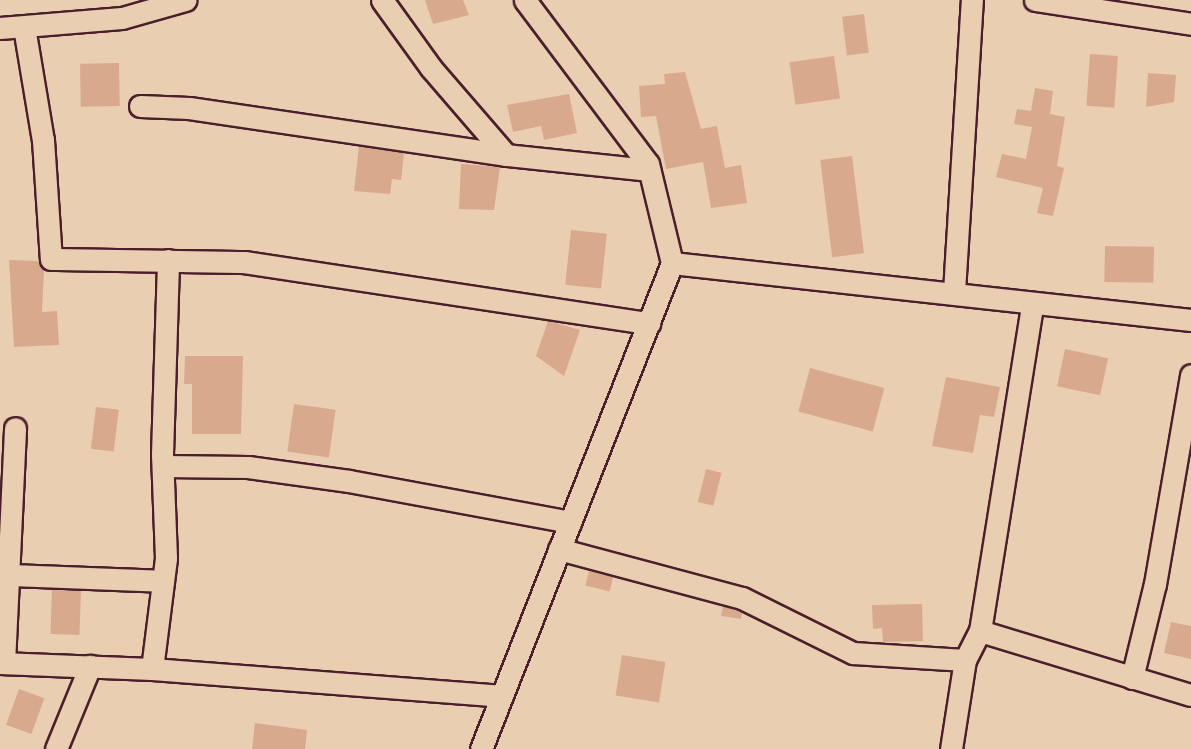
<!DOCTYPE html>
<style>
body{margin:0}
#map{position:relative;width:1191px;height:749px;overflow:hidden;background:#eaceb1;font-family:Kalam,sans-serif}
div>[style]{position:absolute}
.building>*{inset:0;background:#d9a98e;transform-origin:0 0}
.roads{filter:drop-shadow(2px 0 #4a1f2b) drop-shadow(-2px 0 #4a1f2b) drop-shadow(0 2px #4a1f2b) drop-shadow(0 -2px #4a1f2b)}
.minor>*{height:21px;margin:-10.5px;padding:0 10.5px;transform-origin:10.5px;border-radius:10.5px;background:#eaceb1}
span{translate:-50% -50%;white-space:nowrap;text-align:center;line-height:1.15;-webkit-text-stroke:7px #eaceb1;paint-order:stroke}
</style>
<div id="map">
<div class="building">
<div style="clip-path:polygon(425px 0,463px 0,469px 15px,433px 24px)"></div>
<div style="left:864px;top:14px;width:39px;height:22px;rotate:83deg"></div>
<div style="left:1090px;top:54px;width:28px;height:52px;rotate:4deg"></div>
<div style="left:834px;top:56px;width:43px;height:45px;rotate:82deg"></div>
<div style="left:119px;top:63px;width:43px;height:39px;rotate:89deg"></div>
<div style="clip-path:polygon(685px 72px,701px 129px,717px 126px,725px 168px,741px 165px,747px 203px,711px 208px,703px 162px,666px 169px,656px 116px,641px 117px,639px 86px,665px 84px,664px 74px)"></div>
<div style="clip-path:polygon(1148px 73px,1176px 75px,1174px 102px,1146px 107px)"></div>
<div style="clip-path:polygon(1035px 88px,1053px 91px,1050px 114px,1065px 117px,1057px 166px,1064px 168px,1053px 216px,1037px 213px,1043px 188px,996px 177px,1002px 154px,1026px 159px,1032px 127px,1014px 124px,1017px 109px,1031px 111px)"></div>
<div style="clip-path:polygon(569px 94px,577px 133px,544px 140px,541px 126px,513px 132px,507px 105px)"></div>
<div style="clip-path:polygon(359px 146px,404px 153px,401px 180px,392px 179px,390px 194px,354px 191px)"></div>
<div style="left:852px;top:156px;width:98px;height:32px;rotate:83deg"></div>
<div style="clip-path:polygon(461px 164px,500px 167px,494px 210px,459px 209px)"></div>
<div style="left:571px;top:230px;width:36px;height:55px;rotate:6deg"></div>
<div style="left:1105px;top:246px;width:49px;height:36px;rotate:1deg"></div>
<div style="clip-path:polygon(9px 260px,38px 261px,44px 270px,42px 312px,57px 311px,59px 345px,14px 347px)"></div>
<div style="clip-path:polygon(548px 321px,580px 330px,564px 376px,536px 356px)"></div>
<div style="left:1065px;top:349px;width:44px;height:38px;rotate:12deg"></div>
<div style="clip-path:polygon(185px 356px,243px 356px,241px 434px,192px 434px,192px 384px,184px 384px)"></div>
<div style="left:810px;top:368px;width:77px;height:45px;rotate:15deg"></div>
<div style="clip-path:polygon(946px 377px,1000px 387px,994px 417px,980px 415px,973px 453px,932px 446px)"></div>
<div style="left:294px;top:404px;width:42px;height:48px;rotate:8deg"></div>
<div style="left:96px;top:407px;width:23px;height:42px;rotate:7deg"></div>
<div style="left:706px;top:469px;width:16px;height:34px;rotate:14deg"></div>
<div style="left:589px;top:571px;width:25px;height:15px;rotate:14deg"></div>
<div style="left:52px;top:590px;width:29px;height:44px;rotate:2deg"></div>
<div style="clip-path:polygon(922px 604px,923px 641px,883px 642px,882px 628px,873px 629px,872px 605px)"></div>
<div style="clip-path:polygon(723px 606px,742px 613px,741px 619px,721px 616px)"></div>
<div style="clip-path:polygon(1171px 622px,1191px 626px,1191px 659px,1164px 653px)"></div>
<div style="left:622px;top:655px;width:44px;height:41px;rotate:9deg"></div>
<div style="left:19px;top:689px;width:27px;height:38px;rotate:20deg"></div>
<div style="clip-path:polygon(255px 723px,307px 730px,305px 749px,252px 749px)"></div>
</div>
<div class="roads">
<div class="minor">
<div style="left:382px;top:0;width:84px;rotate:54.2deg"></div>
<div style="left:431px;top:68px;width:115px;rotate:49.2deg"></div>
<div style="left:1035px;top:0;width:158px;rotate:8.7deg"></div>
<div style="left:24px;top:27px;width:115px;rotate:80.5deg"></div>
<div style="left:43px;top:140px;width:119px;rotate:86.2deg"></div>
<div style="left:51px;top:259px;width:193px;rotate:0.9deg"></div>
<div style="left:244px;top:262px;width:410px;rotate:8.6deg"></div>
<div style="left:0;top:28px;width:122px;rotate:-4.7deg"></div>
<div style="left:122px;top:18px;width:66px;rotate:-15.9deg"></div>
<div style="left:140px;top:106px;width:49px;rotate:2.3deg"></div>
<div style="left:189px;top:108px;width:320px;rotate:8.4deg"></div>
<div style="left:506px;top:155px;width:144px;rotate:6deg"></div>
<div style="left:672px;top:263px;width:522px;rotate:6.27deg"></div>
<div style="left:954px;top:292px;width:293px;rotate:-86.5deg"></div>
<div style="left:163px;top:466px;width:85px;rotate:0.7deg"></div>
<div style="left:248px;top:467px;width:102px;rotate:7.9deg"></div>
<div style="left:349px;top:481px;width:225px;rotate:10.5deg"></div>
<div style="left:559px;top:549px;width:189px;rotate:15deg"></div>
<div style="left:742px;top:598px;width:124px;rotate:26.4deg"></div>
<div style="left:853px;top:653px;width:112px;rotate:3.6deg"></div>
<div style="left:8px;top:575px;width:155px;rotate:2.2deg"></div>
<div style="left:980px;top:631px;width:220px;rotate:16.9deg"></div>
<div style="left:0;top:663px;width:152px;rotate:2.3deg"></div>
<div style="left:152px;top:669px;width:351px;rotate:4.4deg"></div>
<div style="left:4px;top:663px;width:235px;rotate:-87.3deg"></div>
<div style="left:152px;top:669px;width:112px;rotate:-82.8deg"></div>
<div style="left:166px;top:558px;width:104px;rotate:-92.2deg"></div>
<div style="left:162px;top:454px;width:194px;rotate:-88.2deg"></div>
<div style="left:1132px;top:678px;width:97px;rotate:-76.3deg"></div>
<div style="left:1155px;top:584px;width:212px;rotate:-80.2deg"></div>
<div style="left:56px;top:749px;width:90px;rotate:-67.7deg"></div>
<div style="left:481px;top:749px;width:522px;rotate:-68.54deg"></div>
<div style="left:672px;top:263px;width:102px;rotate:-103.6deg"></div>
<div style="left:648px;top:164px;width:205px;rotate:-126.9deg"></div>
<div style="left:951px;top:749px;width:90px;rotate:-81.1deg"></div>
<div style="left:965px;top:660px;width:33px;rotate:-63deg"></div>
<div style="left:980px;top:631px;width:330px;rotate:-80.9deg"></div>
</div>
</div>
</div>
